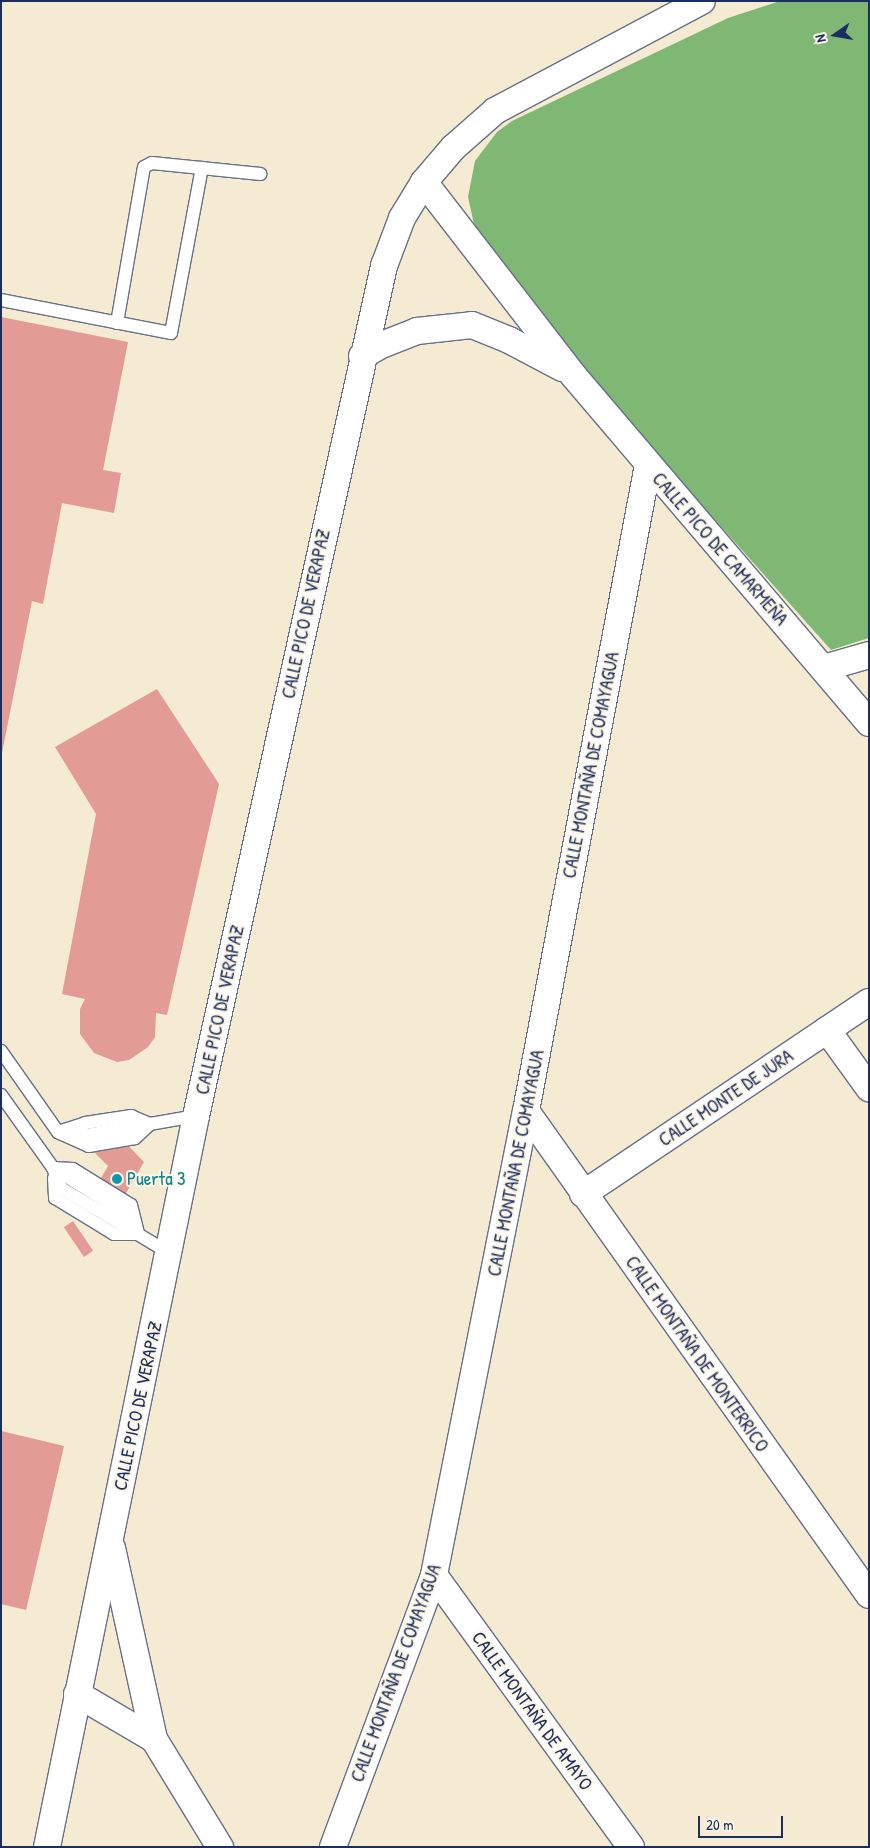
<!DOCTYPE html>
<meta charset="utf-8">
<style>
body{margin:0}
#map{position:relative;width:870px;height:1848px;overflow:hidden;background:#f5ead2;font-family:"Patrick Hand",sans-serif}
div>[style]{position:absolute}
.forest>*{inset:0;background:#7fb774}
.building>*{inset:0;background:#e39b95;transform-origin:0 0}
.roads{filter:drop-shadow(1px 0 #677087) drop-shadow(-1px 0 #677087) drop-shadow(0 1px #677087) drop-shadow(0 -1px #677087)}
.service>*{height:12px;margin:-6px;padding:0 6px;transform-origin:6px;border-radius:6px;background:#fff}
.minor>*{height:26px;margin:-13px;padding:0 13px;transform-origin:13px;border-radius:13px;background:#fff}
.dots>*{width:14px;height:14px;translate:-50% -50%;box-sizing:border-box;border:2px solid #fcf5e5;border-radius:50%}
span{translate:-50% -50%;white-space:nowrap;text-align:center;line-height:1.15;-webkit-text-stroke:4px #fcf5e5;paint-order:stroke}
.street-label{font-size:19px;color:#1b2f5e}
.culture-label{font-size:19px;color:#0d838f}
.left{translate:0 -50%;text-align:left}
.frame{position:absolute;inset:0;border:2px solid #1b2f5e;pointer-events:none}
.north{position:absolute;left:810px;top:10px;width:50px;height:50px;-webkit-text-stroke:4px #fcf5e5;paint-order:stroke;rotate:257deg;font-size:14px;font-weight:700;line-height:20px;text-align:center;color:#1b2f5e}
.north::after{content:'';display:block;margin:auto;width:18px;height:22px;background:#1b2f5e;clip-path:polygon(50% 0,100% 100%,50% 72%,0 100%)}
.scale{position:absolute;left:698px;top:1816px;width:85px;height:22px;box-sizing:border-box;border:2px solid #1b2f5e;border-top:0;padding-left:6px;font-size:15px;line-height:18px;white-space:nowrap;color:#1b2f5e;-webkit-text-stroke:4px #fcf5e5;paint-order:stroke}
</style>
<div id="map">
<div class="forest">
<div style="clip-path:polygon(780px 1px,869px 1px,869px 638px,831px 650px,660px 458px,485px 249px,476px 233px,468px 197px,475px 161px,497px 132px,512px 121px,728px 18px)"></div>
</div>
<div class="building">
<div style="clip-path:polygon(1px 317px,128px 342px,103px 470px,121px 473px,114px 513px,62px 503px,43px 604px,32px 601px,2px 753px)"></div>
<div style="clip-path:polygon(157px 689px,219px 784px,167px 1015px,156px 1013px,155px 1037px,148px 1047px,129px 1060px,117px 1062px,94px 1053px,80px 1034px,80px 1009px,85px 999px,62px 994px,96px 814px,55px 747px)"></div>
<div style="clip-path:polygon(109px 1126px,144px 1162px,118px 1207px,93px 1192px,108px 1166px,88px 1146px)"></div>
<div style="left:73px;top:1221px;width:36px;height:11px;rotate:56deg"></div>
<div style="clip-path:polygon(1px 1431px,64px 1446px,26px 1610px,1px 1604px)"></div>
</div>
<div class="roads">
<div class="service">
<div style="left:1px;top:300px;width:173px;rotate:11deg"></div>
<div style="left:171px;top:333px;width:168px;rotate:-79.4deg"></div>
<div style="left:117px;top:323px;width:158px;rotate:-80.2deg"></div>
<div style="left:144px;top:167px;width:9px;rotate:-27deg"></div>
<div style="left:152px;top:163px;width:109px;rotate:5.8deg"></div>
<div style="left:1px;top:1051px;width:99px;rotate:54.9deg"></div>
<div style="left:58px;top:1132px;width:29px;rotate:6deg"></div>
<div style="left:87px;top:1135px;width:111px;rotate:-9.9deg"></div>
<div style="left:1px;top:1095px;width:90px;rotate:54.5deg"></div>
<div style="left:53px;top:1168px;width:22px;rotate:68deg"></div>
<div style="left:61px;top:1188px;width:126px;rotate:31deg"></div>
<div style="left:131px;top:1116px;width:21px;rotate:23deg"></div>
<div style="left:150px;top:1124px;width:21px;rotate:137deg"></div>
<div style="left:135px;top:1138px;width:47px;rotate:170.1deg"></div>
<div style="left:89px;top:1146px;width:34px;rotate:-156deg"></div>
<div style="left:58px;top:1132px;width:28px;rotate:-18deg"></div>
<div style="left:85px;top:1123px;width:47px;rotate:-8.7deg"></div>
<div style="left:53px;top:1168px;width:20px;rotate:3deg"></div>
<div style="left:73px;top:1169px;width:68px;rotate:31.8deg"></div>
<div style="left:131px;top:1205px;width:30px;rotate:76deg"></div>
<div style="left:53px;top:1168px;width:86px;rotate:32.2deg"></div>
<div style="left:126px;top:1214px;width:14px;rotate:60deg"></div>
<div style="left:54px;top:1178px;width:20px;rotate:87deg"></div>
<div style="left:55px;top:1198px;width:69px;rotate:31.4deg"></div>
<div style="left:114px;top:1234px;width:21px"></div>
</div>
<div class="minor">
<div style="left:424px;top:182px;width:244px;rotate:52.3deg"></div>
<div style="left:573px;top:375px;width:457px;rotate:49.6deg"></div>
<div style="left:362px;top:356px;width:20px;rotate:-30deg"></div>
<div style="left:379px;top:346px;width:41px;rotate:-21.5deg"></div>
<div style="left:417px;top:331px;width:55px;rotate:-6.2deg"></div>
<div style="left:472px;top:325px;width:40px;rotate:22deg"></div>
<div style="left:509px;top:340px;width:60px;rotate:27.8deg"></div>
<div style="left:824px;top:668px;width:47px;rotate:-16.1deg"></div>
<div style="left:827px;top:1030px;width:72px;rotate:54.1deg"></div>
<div style="left:526px;top:1111px;width:593px;rotate:54.68deg"></div>
<div style="left:583px;top:1194px;width:344px;rotate:-33.9deg"></div>
<div style="left:112px;top:1548px;width:196px;rotate:77.6deg"></div>
<div style="left:154px;top:1739px;width:127px;rotate:58.6deg"></div>
<div style="left:434px;top:1575px;width:336px;rotate:54.1deg"></div>
<div style="left:77px;top:1694px;width:89px;rotate:30.3deg"></div>
<div style="left:47px;top:1847px;width:746px;rotate:-78.48deg"></div>
<div style="left:196px;top:1116px;width:871px;rotate:-77.53deg"></div>
<div style="left:384px;top:266px;width:51px;rotate:-69.4deg"></div>
<div style="left:402px;top:218px;width:42px;rotate:-58.6deg"></div>
<div style="left:424px;top:182px;width:45px;rotate:-49.5deg"></div>
<div style="left:453px;top:148px;width:56px;rotate:-41.4deg"></div>
<div style="left:495px;top:111px;width:234px;rotate:-28deg"></div>
<div style="left:333px;top:1847px;width:290px;rotate:-69.6deg"></div>
<div style="left:434px;top:1575px;width:473px;rotate:-78.8deg"></div>
<div style="left:526px;top:1111px;width:657px;rotate:-79.31deg"></div>
</div>
</div>
<div class="dots">
<div style="left:117px;top:1179px;background:#0f9aa8"></div>
</div>
<div class="street-label">
<span style="left:720px;top:549px;rotate:49deg">CALLE PICO DE CAMARMEÑA</span>
<span style="left:306px;top:614px;rotate:-78deg">CALLE PICO DE VERAPAZ</span>
<span style="left:591px;top:765px;rotate:-79deg">CALLE MONTAÑA DE COMAYAGUA</span>
<span style="left:220px;top:1010px;rotate:-78deg">CALLE PICO DE VERAPAZ</span>
<span style="left:726px;top:1098px;rotate:-34deg">CALLE MONTE DE JURA</span>
<span style="left:516px;top:1163px;rotate:-79deg">CALLE MONTAÑA DE COMAYAGUA</span>
<span style="left:697px;top:1354px;rotate:55deg">CALLE MONTAÑA DE MONTERRICO</span>
<span style="left:138px;top:1406px;rotate:-78deg">CALLE PICO DE VERAPAZ</span>
<span style="left:396px;top:1673px;rotate:-70deg">CALLE MONTAÑA DE COMAYAGUA</span>
<span style="left:532px;top:1711px;rotate:54deg">CALLE MONTAÑA DE AMAYO</span>
</div>
<div class="culture-label">
<span class="left" style="left:127px;top:1179px">Puerta 3</span>
</div>
<div class="frame"></div>
<div class="north">N</div>
<div class="scale">20 m</div>
</div>
